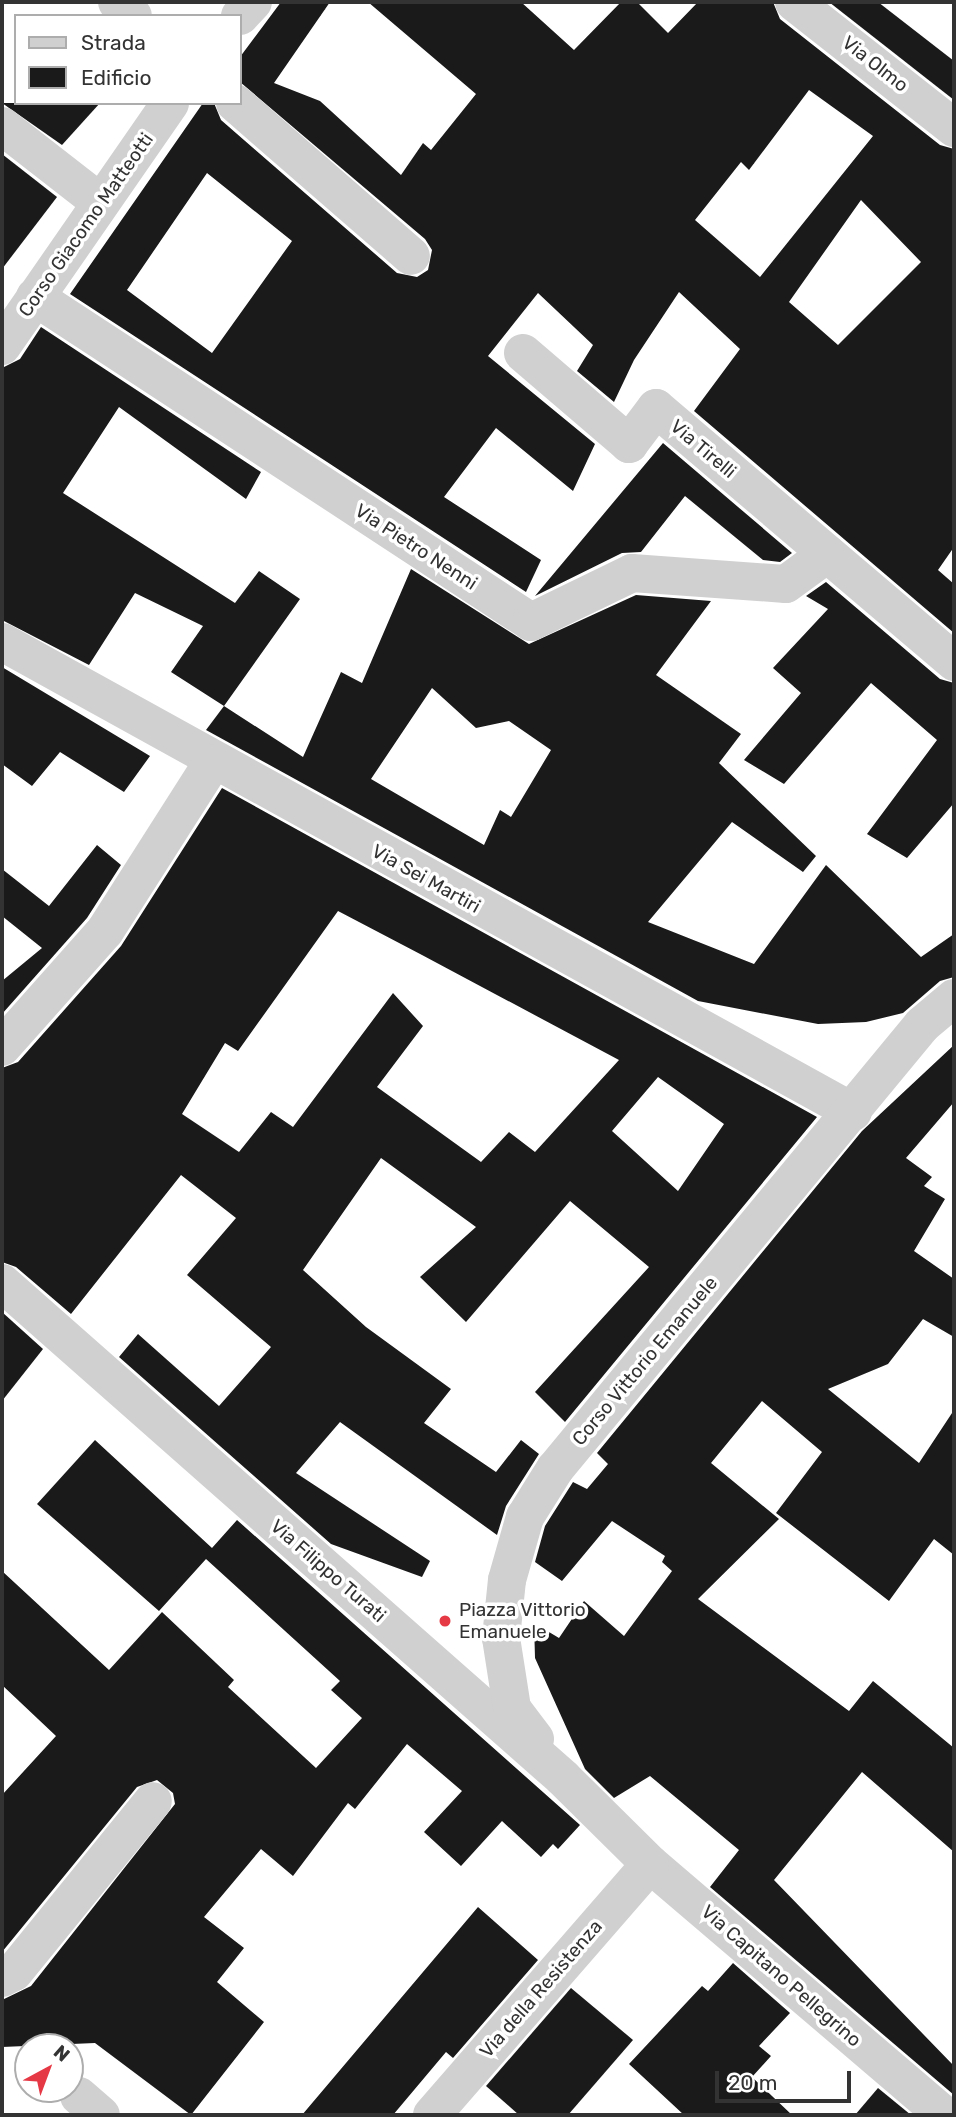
<!DOCTYPE html>
<style>
body{margin:0}
#map{position:relative;width:956px;height:2117px;overflow:hidden;background:#fff;font-family:Rubik,sans-serif}
div>[style]{position:absolute}
.building>*{inset:0;background:#1a1a1a}
.minor>*{height:38px;margin:-19px;padding:0 19px;transform-origin:19px;border-radius:19px;background:#d0d0d0}
.dots>*{width:19px;height:19px;translate:-50% -50%;box-sizing:border-box;border:4px solid #fff;border-radius:50%}
span{translate:-50% -50%;white-space:nowrap;text-align:center;line-height:1.15;-webkit-text-stroke:7px #fff;paint-order:stroke}
.street-label{font-size:19px;color:#333}
.poi-label{font-size:19px;color:#333}
.left{translate:0 -50%;text-align:left}
.frame{position:absolute;inset:0;border:4px solid #333;pointer-events:none}
.legend{position:absolute;left:14px;top:14px;width:228px;height:91px;box-sizing:border-box;background:#fff;border:2px solid #adadad;margin:0;padding:9px 12px;list-style:none;font-size:21px;color:#333}
.legend li{display:flex;align-items:center;gap:14px;height:35px}
.legend b{width:35px;border:2px solid #adadad}
.north{position:absolute;left:14px;top:2033px;width:70px;height:70px;box-sizing:border-box;background:#fff;border:2px solid #adadad;border-radius:50%;rotate:41deg;font-size:19px;font-weight:700;line-height:28px;text-align:center;color:#333}
.north::after{content:'';display:block;margin:auto;width:24px;height:32px;background:#e63946;clip-path:polygon(50% 0,100% 100%,50% 72%,0 100%)}
.scale{position:absolute;left:715px;top:2071px;width:136px;height:32px;box-sizing:border-box;border:4px solid #333;border-top:0;padding-left:9px;font-size:21px;line-height:24px;white-space:nowrap;color:#333;-webkit-text-stroke:5px #fff;paint-order:stroke}
</style>
<div id="map">
<div class="building">
<div style="clip-path:polygon(evenodd,281px 2px,330px 2px,274px 83px,320px 101px,401px 175px,423px 143px,431px 150px,476px 94px,368px 2px,521px 2px,574px 50px,621px 2px,637px 2px,668px 33px,698px 2px,773px 2px,780px 19px,940px 145px,954px 149px,954px 547px,938px 570px,954px 584px,954px 633px,694px 411px,740px 349px,679px 292px,634px 360px,614px 402px,577px 371px,593px 345px,538px 293px,488px 356px,595px 444px,573px 491px,496px 428px,444px 497px,541px 560px,526px 592px,70px 294px,203px 103px,214px 103px,221px 120px,397px 273px,417px 277px,428px 270px,432px 250px,425px 239px,240px 82px,240px 57px,281px 2px,809px 90px,873px 136px,760px 277px,695px 220px,741px 162px,749px 170px,809px 90px,281px 2px,207px 173px,292px 241px,212px 353px,127px 290px,207px 173px,281px 2px,861px 200px,921px 262px,838px 345px,789px 302px,861px 200px)"></div>
<div style="clip-path:polygon(829px 2px,878px 2px,954px 61px,954px 100px)"></div>
<div style="clip-path:polygon(2px 103px,100px 103px,62px 145px)"></div>
<div style="clip-path:polygon(2px 154px,57px 197px,2px 269px)"></div>
<div style="clip-path:polygon(41px 327px,261px 472px,246px 499px,119px 407px,63px 493px,235px 603px,259px 571px,300px 599px,224px 706px,171px 672px,203px 626px,135px 593px,89px 665px,2px 620px,2px 368px,20px 359px)"></div>
<div style="clip-path:polygon(663px 443px,792px 553px,780px 562px,763px 560px,685px 496px,641px 552px,622px 553px,535px 596px)"></div>
<div style="clip-path:polygon(evenodd,411px 569px,529px 644px,636px 595px,711px 601px,656px 675px,741px 734px,719px 763px,816px 856px,803px 872px,732px 822px,648px 922px,754px 964px,826px 865px,921px 957px,954px 934px,954px 977px,940px 981px,903px 1013px,866px 1022px,818px 1024px,698px 1001px,206px 730px,224px 706px,303px 757px,341px 672px,362px 683px,411px 569px,432px 688px,476px 728px,509px 721px,551px 750px,511px 817px,500px 810px,484px 845px,371px 779px,432px 688px)"></div>
<div style="clip-path:polygon(826px 582px,940px 679px,954px 683px,954px 803px,907px 858px,867px 834px,937px 740px,871px 683px,784px 784px,744px 760px,801px 693px,773px 668px,828px 609px,806px 596px)"></div>
<div style="clip-path:polygon(2px 667px,150px 756px,124px 792px,60px 752px,32px 786px,2px 764px)"></div>
<div style="clip-path:polygon(evenodd,222px 788px,817px 1117px,565px 1422px,535px 1392px,649px 1267px,570px 1201px,466px 1322px,420px 1277px,476px 1227px,381px 1158px,303px 1270px,366px 1327px,451px 1389px,424px 1423px,496px 1472px,521px 1440px,539px 1454px,506px 1506px,497px 1535px,340px 1422px,296px 1473px,430px 1561px,422px 1577px,331px 1544px,119px 1357px,138px 1334px,219px 1406px,271px 1347px,187px 1275px,236px 1218px,181px 1175px,71px 1314px,16px 1267px,2px 1262px,2px 1068px,18px 1062px,121px 946px,222px 788px,338px 911px,422px 955px,619px 1060px,535px 1152px,509px 1132px,481px 1162px,377px 1087px,423px 1026px,393px 993px,293px 1127px,271px 1112px,239px 1152px,182px 1114px,225px 1043px,238px 1051px,338px 911px,222px 788px,658px 1077px,724px 1124px,678px 1191px,612px 1131px,658px 1077px)"></div>
<div style="clip-path:polygon(97px 845px,121px 865px,87px 918px,2px 1014px,2px 981px,42px 948px,2px 916px,2px 869px,49px 906px)"></div>
<div style="clip-path:polygon(954px 1045px,954px 1102px,906px 1158px,932px 1177px,924px 1186px,945px 1199px,914px 1251px,954px 1279px,954px 1337px,923px 1319px,888px 1364px,828px 1389px,919px 1463px,954px 1410px,954px 1555px,934px 1539px,889px 1601px,776px 1513px,822px 1452px,762px 1401px,711px 1463px,779px 1519px,698px 1599px,849px 1711px,873px 1681px,954px 1748px,954px 1852px,862px 1772px,774px 1880px,954px 2066px,954px 2095px,710px 1887px,739px 1850px,650px 1776px,614px 1798px,585px 1769px,535px 1658px,534px 1623px,559px 1638px,584px 1601px,624px 1636px,672px 1571px,662px 1562px,665px 1556px,612px 1521px,562px 1581px,535px 1562px,545px 1526px,573px 1482px,587px 1489px,608px 1464px,597px 1453px,862px 1131px)"></div>
<div style="clip-path:polygon(2px 1312px,43px 1349px,2px 1401px)"></div>
<div style="clip-path:polygon(95px 1440px,212px 1548px,237px 1520px,580px 1825px,558px 1849px,553px 1844px,541px 1857px,502px 1821px,461px 1866px,424px 1832px,462px 1791px,407px 1744px,355px 1809px,348px 1803px,293px 1876px,261px 1849px,204px 1917px,244px 1948px,217px 1982px,264px 2022px,191px 2115px,95px 2043px,2px 2047px,2px 2000px,31px 1986px,175px 1804px,173px 1793px,157px 1780px,137px 1787px,2px 1952px,2px 1795px,56px 1736px,2px 1685px,2px 1571px,109px 1670px,162px 1612px,234px 1680px,228px 1687px,316px 1768px,362px 1718px,331px 1690px,340px 1681px,206px 1559px,159px 1611px,37px 1504px)"></div>
<div style="clip-path:polygon(478px 1907px,538px 1960px,453px 2058px,446px 2052px,393px 2115px,302px 2115px)"></div>
<div style="clip-path:polygon(733px 1963px,790px 2013px,759px 2046px,771px 2056px,752px 2077px,792px 2115px,684px 2115px,629px 2064px,702px 1986px,708px 1991px)"></div>
<div style="clip-path:polygon(571px 1988px,633px 2040px,568px 2115px,519px 2115px,486px 2086px)"></div>
<div style="clip-path:polygon(878px 2088px,911px 2115px,855px 2115px)"></div>
</div>
<div class="minor">
<div style="left:117px;top:2px;width:21px;rotate:41deg"></div>
<div style="left:794px;top:2px;width:204px;rotate:38.2deg"></div>
<div style="left:240px;top:16px;width:19px;rotate:-47deg"></div>
<div style="left:235px;top:103px;width:233px;rotate:41deg"></div>
<div style="left:2px;top:126px;width:125px;rotate:37.9deg"></div>
<div style="left:35px;top:297px;width:593px;rotate:33.23deg"></div>
<div style="left:531px;top:622px;width:112px;rotate:-25.9deg"></div>
<div style="left:632px;top:573px;width:154px;rotate:4.1deg"></div>
<div style="left:786px;top:584px;width:51px;rotate:-36.2deg"></div>
<div style="left:2px;top:346px;width:295px;rotate:-55.3deg"></div>
<div style="left:523px;top:353px;width:140px;rotate:40.6deg"></div>
<div style="left:629px;top:444px;width:45px;rotate:-53.1deg"></div>
<div style="left:656px;top:408px;width:392px;rotate:40.4deg"></div>
<div style="left:2px;top:642px;width:972px;rotate:28.91deg"></div>
<div style="left:2px;top:1047px;width:155px;rotate:-48.4deg"></div>
<div style="left:105px;top:931px;width:199px;rotate:-57.5deg"></div>
<div style="left:2px;top:1283px;width:748px;rotate:41.42deg"></div>
<div style="left:563px;top:1778px;width:122px;rotate:44.7deg"></div>
<div style="left:650px;top:1864px;width:387px;rotate:40.5deg"></div>
<div style="left:535px;top:1739px;width:39px;rotate:-127deg"></div>
<div style="left:512px;top:1708px;width:71px;rotate:-98.9deg"></div>
<div style="left:501px;top:1638px;width:58px;rotate:-84.1deg"></div>
<div style="left:507px;top:1580px;width:66px;rotate:-74.1deg"></div>
<div style="left:525px;top:1517px;width:57px;rotate:-58deg"></div>
<div style="left:555px;top:1469px;width:576px;rotate:-50.42deg"></div>
<div style="left:922px;top:1025px;width:42px;rotate:-40.2deg"></div>
<div style="left:2px;top:1978px;width:13px;rotate:-27deg"></div>
<div style="left:14px;top:1972px;width:220px;rotate:-50.9deg"></div>
<div style="left:79px;top:2096px;width:29px;rotate:41deg"></div>
<div style="left:432px;top:2115px;width:332px;rotate:-49deg"></div>
</div>
<div class="dots">
<div style="left:445px;top:1621px;background:#e63946"></div>
</div>
<div class="street-label">
<span style="left:875px;top:64px;rotate:38deg">Via Olmo</span>
<span style="left:86px;top:225px;rotate:-55deg">Corso Giacomo Matteotti</span>
<span style="left:703px;top:449px;rotate:40deg">Via Tirelli</span>
<span style="left:416px;top:547px;rotate:33deg">Via Pietro Nenni</span>
<span style="left:426px;top:879px;rotate:29deg">Via Sei Martiri</span>
<span style="left:645px;top:1361px;rotate:-50deg">Corso Vittorio Emanuele</span>
<span style="left:328px;top:1571px;rotate:41deg">Via Filippo Turati</span>
<span style="left:781px;top:1976px;rotate:41deg">Via Capitano Pellegrino</span>
<span style="left:541px;top:1989px;rotate:-49deg">Via della Resistenza</span>
</div>
<div class="poi-label">
<span class="left" style="left:459px;top:1621px">Piazza Vittorio<br>Emanuele</span>
</div>
<div class="frame"></div>
<ul class="legend">
<li><b style="height:9px;background:#d0d0d0"></b>Strada</li>
<li><b style="height:19px;background:#1a1a1a"></b>Edificio</li>
</ul>
<div class="north">N</div>
<div class="scale">20 m</div>
</div>
